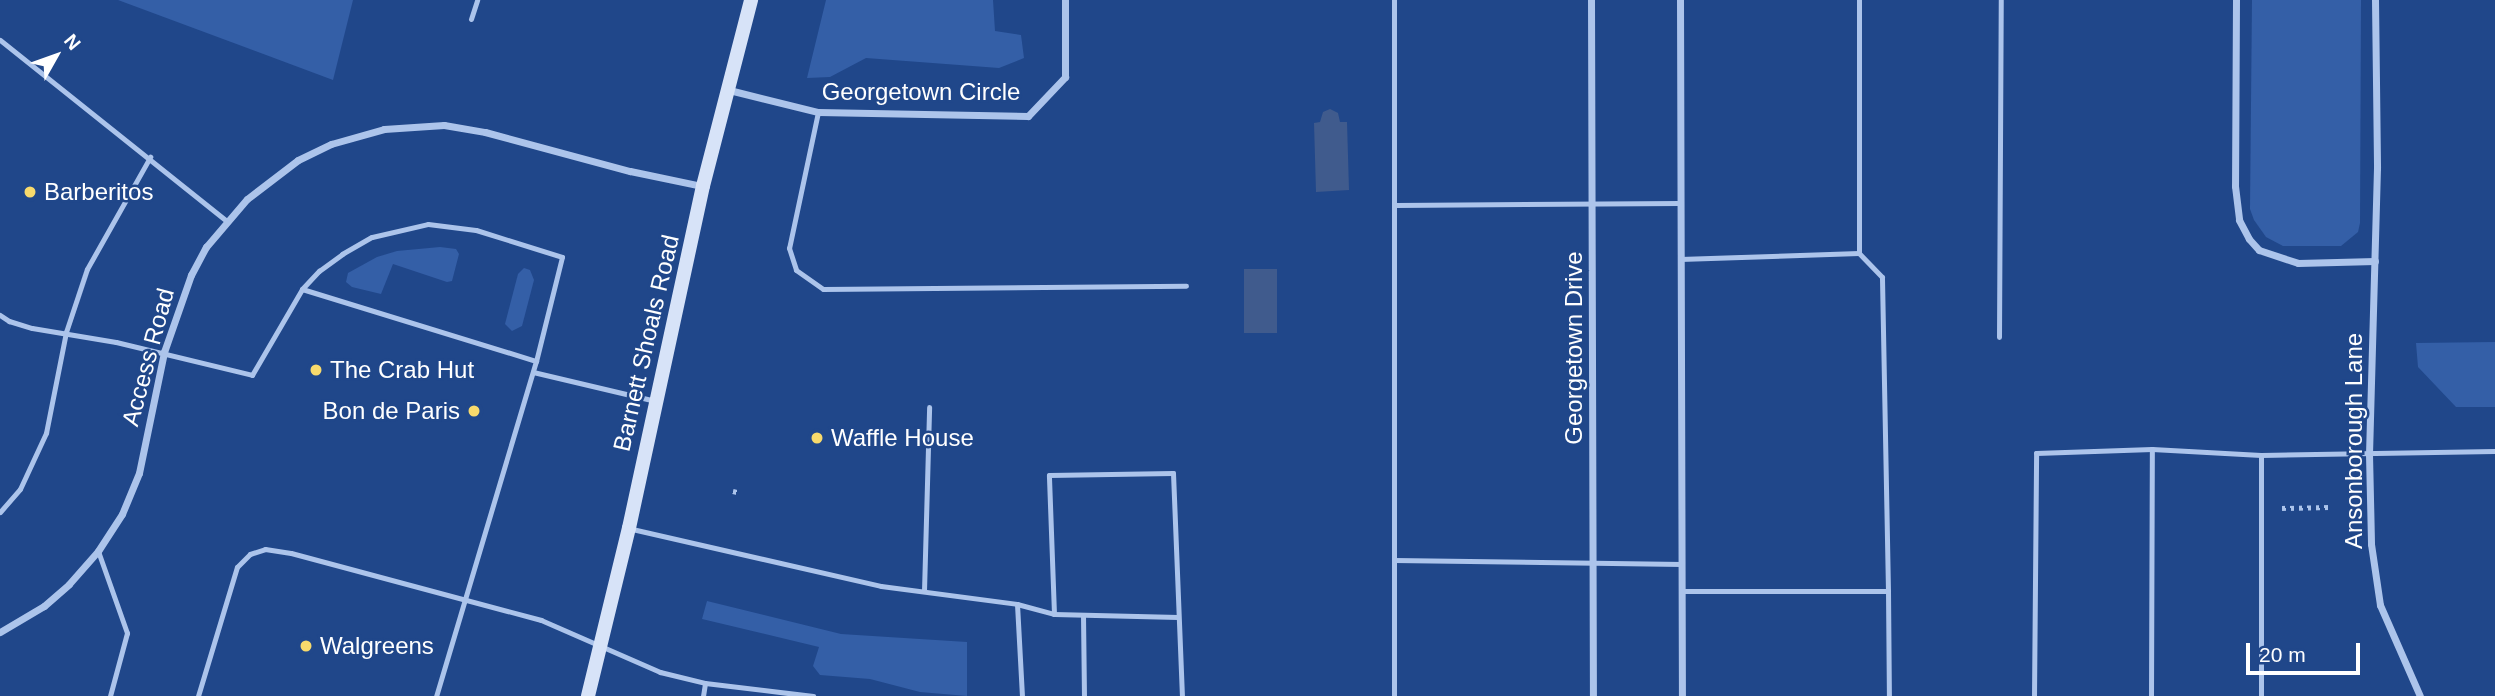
<!DOCTYPE html>
<style>
body{margin:0}
#map{position:relative;width:2495px;height:696px;overflow:hidden;background:#20478a;font-family:Helvetica,sans-serif}
div>[style]{position:absolute}
.green>*{inset:0;background:#345fa7}
.water>*{inset:0;background:#405b8d;transform-origin:0 0}
.path>*{height:4.5px;margin-top:-2.25px;transform-origin:0;background:repeating-linear-gradient(90deg,#acc4eb 0 3.5px,transparent 0 8.5px)}
.service>*{height:5px;margin:-2.5px;padding:0 2.5px;transform-origin:2.5px;border-radius:2.5px;background:#acc4eb}
.minor>*{height:7px;margin:-3.5px;padding:0 3.5px;transform-origin:3.5px;border-radius:3.5px;background:#acc4eb}
.secondary>*{height:14px;margin:-7px;padding:0 7px;transform-origin:7px;border-radius:7px;background:#d7e3f8}
.dots>*{width:19px;height:19px;translate:-50% -50%;box-sizing:border-box;border:4px solid #20478a;border-radius:50%}
span{translate:-50% -50%;white-space:nowrap;text-align:center;line-height:1.15;-webkit-text-stroke:5px #20478a;paint-order:stroke}
.street-label{font-size:24px;color:#fff}
.poi-label{font-size:24px;color:#fff}
.left{translate:0 -50%;text-align:left}
.right{translate:-100% -50%;text-align:right}
.north{position:absolute;left:21px;top:21px;width:70px;height:70px;-webkit-text-stroke:5px #20478a;paint-order:stroke;rotate:50deg;font-size:19px;font-weight:700;line-height:28px;text-align:center;color:#fff}
.north::after{content:'';display:block;margin:auto;width:24px;height:32px;background:#fff;clip-path:polygon(50% 0,100% 100%,50% 72%,0 100%)}
.scale{position:absolute;left:2246px;top:643px;width:114px;height:32px;box-sizing:border-box;border:4px solid #fff;border-top:0;padding-left:9px;font-size:21px;line-height:24px;white-space:nowrap;color:#fff;-webkit-text-stroke:5px #20478a;paint-order:stroke}
</style>
<div id="map">
<div class="green">
<div style="clip-path:polygon(118px 0,353px 0,333px 80px)"></div>
<div style="clip-path:polygon(826px 0,993px 0,995px 31px,1021px 35px,1024px 58px,999px 68px,866px 58px,830px 77px,807px 78px)"></div>
<div style="clip-path:polygon(2252px 0,2361px 0,2360px 223px,2358px 232px,2341px 246px,2283px 246px,2266px 237px,2254px 220px,2250px 209px)"></div>
<div style="clip-path:polygon(440px 247px,456px 249px,459px 254px,452px 281px,447px 282px,393px 264px,381px 294px,352px 287px,346px 282px,348px 273px,377px 257px,397px 251px)"></div>
<div style="clip-path:polygon(524px 268px,530px 270px,534px 280px,522px 326px,512px 331px,505px 324px,518px 274px)"></div>
<div style="clip-path:polygon(2495px 342px,2495px 407px,2456px 407px,2418px 367px,2416px 343px)"></div>
<div style="clip-path:polygon(707px 601px,841px 634px,967px 642px,967px 696px,920px 692px,870px 679px,820px 675px,813px 666px,819px 647px,702px 619px)"></div>
</div>
<div class="water">
<div style="clip-path:polygon(1330px 109px,1338px 113px,1340px 122px,1347px 122px,1349px 190px,1316px 192px,1314px 123px,1320px 122px,1323px 112px)"></div>
<div style="left:1244px;top:269px;width:33px;height:64px"></div>
</div>
<div class="path">
<div style="left:733px;top:491px;width:8px;rotate:14deg"></div>
<div style="left:2282px;top:508px;width:48px;rotate:-1.2deg"></div>
</div>
<div class="service">
<div style="left:471px;top:19px;width:20px;rotate:-72deg"></div>
<div style="left:0;top:40px;width:290px;rotate:38.6deg"></div>
<div style="left:818px;top:112px;width:139px;rotate:102deg"></div>
<div style="left:789px;top:248px;width:23px;rotate:72deg"></div>
<div style="left:796px;top:270px;width:33px;rotate:35deg"></div>
<div style="left:823px;top:289px;width:363px;rotate:-0.5deg"></div>
<div style="left:1395px;top:205px;width:285px;rotate:-0.4deg"></div>
<div style="left:1680px;top:259px;width:179px;rotate:-1.9deg"></div>
<div style="left:1859px;top:253px;width:253px;rotate:-90deg"></div>
<div style="left:302px;top:289px;width:245px;rotate:17.1deg"></div>
<div style="left:0;top:315px;width:11px;rotate:34deg"></div>
<div style="left:9px;top:321px;width:24px;rotate:17deg"></div>
<div style="left:32px;top:328px;width:85px;rotate:9.5deg"></div>
<div style="left:116px;top:342px;width:140px;rotate:13.6deg"></div>
<div style="left:252px;top:375px;width:99px;rotate:-59.8deg"></div>
<div style="left:302px;top:289px;width:25px;rotate:-47deg"></div>
<div style="left:319px;top:271px;width:29px;rotate:-36deg"></div>
<div style="left:342px;top:254px;width:34px;rotate:-30deg"></div>
<div style="left:372px;top:237px;width:57px;rotate:-13.1deg"></div>
<div style="left:428px;top:224px;width:48px;rotate:7.1deg"></div>
<div style="left:476px;top:230px;width:90px;rotate:17.4deg"></div>
<div style="left:562px;top:257px;width:107px;rotate:104deg"></div>
<div style="left:536px;top:361px;width:350px;rotate:106.6deg"></div>
<div style="left:1999px;top:337px;width:337px;rotate:-89.7deg"></div>
<div style="left:533px;top:372px;width:126px;rotate:13.3deg"></div>
<div style="left:0;top:512px;width:30px;rotate:-49deg"></div>
<div style="left:20px;top:489px;width:62px;rotate:-65.1deg"></div>
<div style="left:46px;top:433px;width:103px;rotate:-78.8deg"></div>
<div style="left:66px;top:332px;width:66px;rotate:-71.6deg"></div>
<div style="left:87px;top:269px;width:129px;rotate:-60.6deg"></div>
<div style="left:632px;top:529px;width:255px;rotate:12.9deg"></div>
<div style="left:881px;top:586px;width:137px;rotate:7.5deg"></div>
<div style="left:1017px;top:604px;width:38px;rotate:15deg"></div>
<div style="left:1054px;top:614px;width:124px;rotate:1.4deg"></div>
<div style="left:98px;top:551px;width:87px;rotate:70.5deg"></div>
<div style="left:127px;top:633px;width:65px;rotate:105.1deg"></div>
<div style="left:1394px;top:560px;width:560px;rotate:-90deg"></div>
<div style="left:924px;top:591px;width:184px;rotate:-88.4deg"></div>
<div style="left:1683px;top:591px;width:205px"></div>
<div style="left:1888px;top:591px;width:314px;rotate:-91.1deg"></div>
<div style="left:1882px;top:277px;width:33px;rotate:-134deg"></div>
<div style="left:1888px;top:591px;width:105px;rotate:89.5deg"></div>
<div style="left:1017px;top:604px;width:92px;rotate:86.9deg"></div>
<div style="left:1054px;top:614px;width:139px;rotate:-92.1deg"></div>
<div style="left:1049px;top:475px;width:124px;rotate:-0.9deg"></div>
<div style="left:1173px;top:473px;width:223px;rotate:87.7deg"></div>
<div style="left:1083px;top:615px;width:81px;rotate:89.3deg"></div>
<div style="left:198px;top:696px;width:135px;rotate:-73.2deg"></div>
<div style="left:237px;top:567px;width:18px;rotate:-45deg"></div>
<div style="left:250px;top:554px;width:16px;rotate:-18deg"></div>
<div style="left:265px;top:549px;width:26px;rotate:9deg"></div>
<div style="left:291px;top:553px;width:259px;rotate:15deg"></div>
<div style="left:541px;top:620px;width:130px;rotate:23.6deg"></div>
<div style="left:660px;top:672px;width:46px;rotate:13.7deg"></div>
<div style="left:705px;top:683px;width:109px;rotate:6.9deg"></div>
<div style="left:703px;top:696px;width:13px;rotate:-81deg"></div>
<div style="left:1394px;top:696px;width:136px;rotate:-90deg"></div>
<div style="left:1394px;top:560px;width:288px;rotate:0.8deg"></div>
<div style="left:2034px;top:696px;width:243px;rotate:-89.5deg"></div>
<div style="left:2036px;top:453px;width:116px;rotate:-2deg"></div>
<div style="left:2152px;top:449px;width:109px;rotate:3.2deg"></div>
<div style="left:2261px;top:455px;width:234px;rotate:-1deg"></div>
<div style="left:2151px;top:696px;width:247px;rotate:-89.8deg"></div>
<div style="left:2261px;top:696px;width:241px;rotate:-90deg"></div>
</div>
<div class="minor">
<div style="left:1591px;top:0;width:696px;rotate:89.84deg"></div>
<div style="left:1680px;top:0;width:696px;rotate:89.84deg"></div>
<div style="left:2236px;top:0;width:186px;rotate:90.3deg"></div>
<div style="left:2235px;top:186px;width:34px;rotate:83deg"></div>
<div style="left:2239px;top:220px;width:21px;rotate:62deg"></div>
<div style="left:2249px;top:239px;width:15px;rotate:48deg"></div>
<div style="left:2259px;top:250px;width:41px;rotate:18.4deg"></div>
<div style="left:2298px;top:263px;width:77px;rotate:-1.5deg"></div>
<div style="left:2375px;top:0;width:168px;rotate:89.3deg"></div>
<div style="left:2377px;top:168px;width:286px;rotate:91.6deg"></div>
<div style="left:2369px;top:454px;width:90px;rotate:88.7deg"></div>
<div style="left:2371px;top:544px;width:62px;rotate:81.6deg"></div>
<div style="left:2380px;top:605px;width:99px;rotate:66.3deg"></div>
<div style="left:729px;top:90px;width:92px;rotate:13.9deg"></div>
<div style="left:818px;top:112px;width:210px;rotate:1.1deg"></div>
<div style="left:1028px;top:116px;width:54px;rotate:-46.5deg"></div>
<div style="left:1065px;top:77px;width:77px;rotate:-90deg"></div>
<div style="left:0;top:632px;width:51px;rotate:-30.6deg"></div>
<div style="left:44px;top:606px;width:33px;rotate:-41deg"></div>
<div style="left:69px;top:584px;width:44px;rotate:-48.7deg"></div>
<div style="left:98px;top:551px;width:44px;rotate:-57deg"></div>
<div style="left:122px;top:514px;width:44px;rotate:-67.5deg"></div>
<div style="left:139px;top:473px;width:124px;rotate:-78.3deg"></div>
<div style="left:164px;top:352px;width:82px;rotate:-70.7deg"></div>
<div style="left:191px;top:275px;width:32px;rotate:-62deg"></div>
<div style="left:206px;top:247px;width:63px;rotate:-49.5deg"></div>
<div style="left:247px;top:199px;width:64px;rotate:-37.4deg"></div>
<div style="left:298px;top:160px;width:37px;rotate:-26deg"></div>
<div style="left:331px;top:144px;width:55px;rotate:-15.8deg"></div>
<div style="left:384px;top:129px;width:60px;rotate:-3.8deg"></div>
<div style="left:444px;top:125px;width:42px;rotate:9.7deg"></div>
<div style="left:485px;top:132px;width:150px;rotate:15.1deg"></div>
<div style="left:630px;top:171px;width:74px;rotate:11.8deg"></div>
</div>
<div class="secondary">
<div style="left:588px;top:696px;width:173px;rotate:-76.3deg"></div>
<div style="left:629px;top:528px;width:350px;rotate:-77.8deg"></div>
<div style="left:703px;top:186px;width:192px;rotate:-75.5deg"></div>
</div>
<div class="dots">
<div style="left:30px;top:192px;background:#f8da6c"></div>
<div style="left:316px;top:370px;background:#f8da6c"></div>
<div style="left:474px;top:411px;background:#f8da6c"></div>
<div style="left:817px;top:438px;background:#f8da6c"></div>
<div style="left:306px;top:646px;background:#f8da6c"></div>
</div>
<div class="street-label">
<span style="left:921px;top:92px">Georgetown Circle</span>
<span style="left:646px;top:343px;rotate:-77deg">Barnett Shoals Road</span>
<span style="left:1574px;top:348px;rotate:-90deg">Georgetown Drive</span>
<span style="left:148px;top:357px;rotate:-75deg">Access Road</span>
<span style="left:2354px;top:441px;rotate:-90deg">Ansonborough Lane</span>
</div>
<div class="poi-label">
<span class="left" style="left:44px;top:192px">Barberitos</span>
<span class="left" style="left:330px;top:370px">The Crab Hut</span>
<span class="right" style="left:460px;top:411px">Bon de Paris</span>
<span class="left" style="left:831px;top:438px">Waffle House</span>
<span class="left" style="left:320px;top:646px">Walgreens</span>
</div>
<div class="north">N</div>
<div class="scale">20 m</div>
</div>
